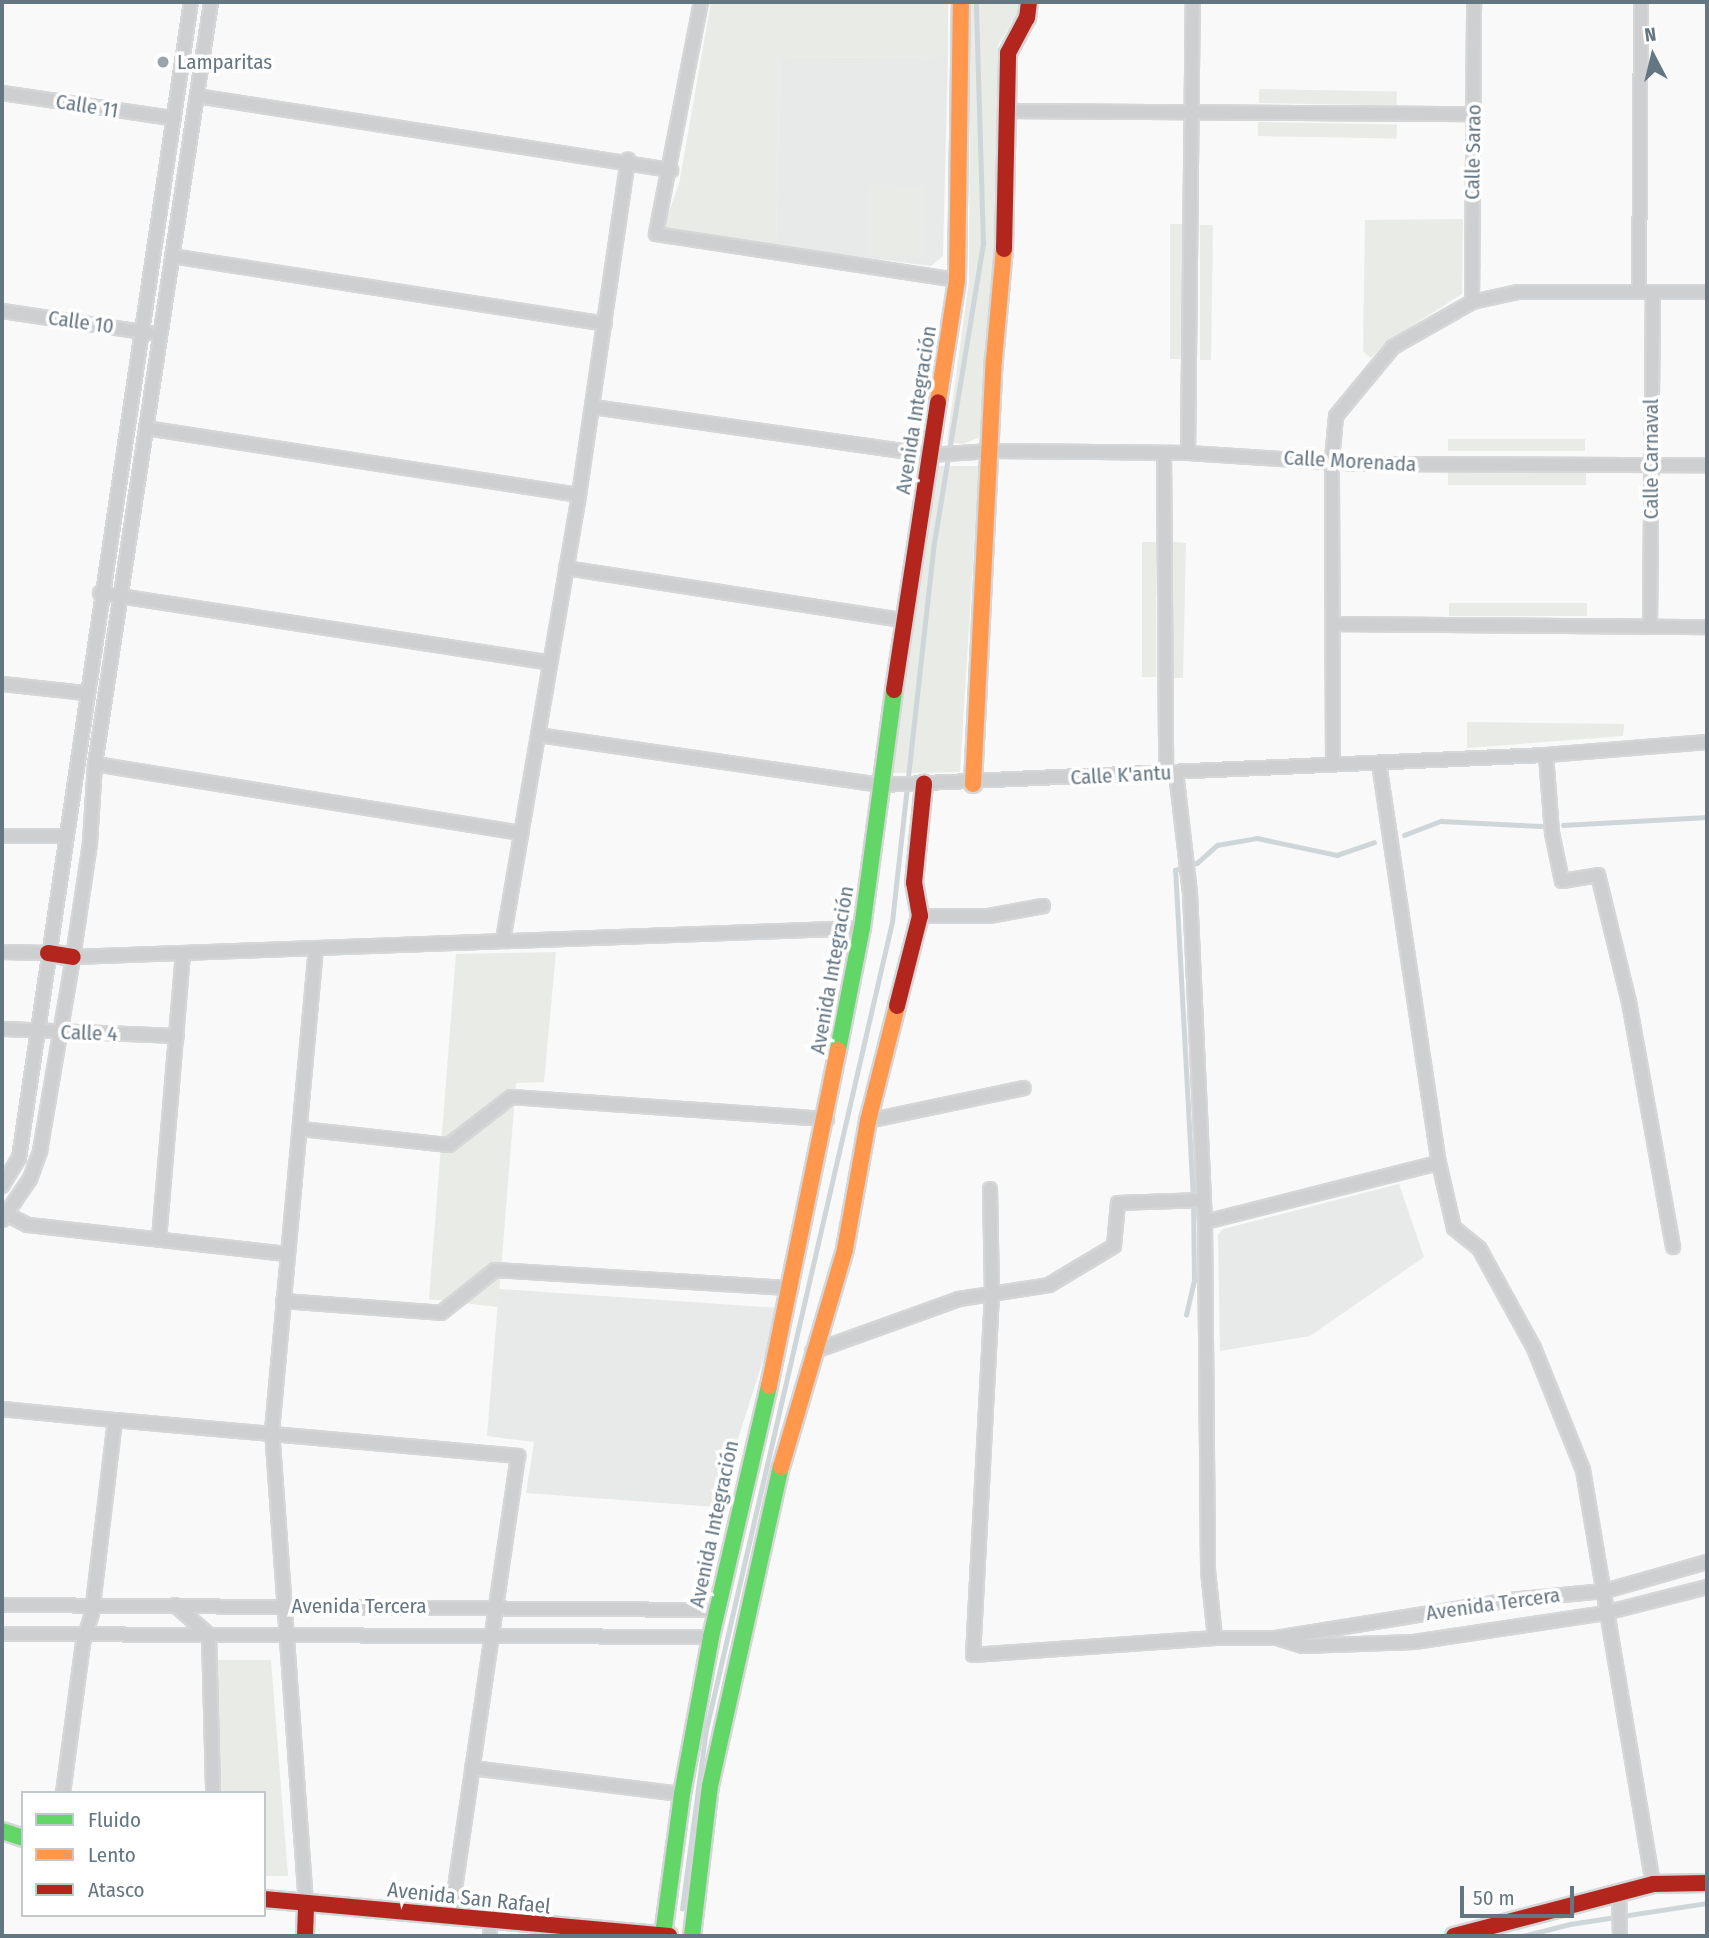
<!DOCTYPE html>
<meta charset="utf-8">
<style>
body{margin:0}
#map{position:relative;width:1709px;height:1938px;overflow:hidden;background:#f9f9f9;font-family:"Fira Sans Condensed",sans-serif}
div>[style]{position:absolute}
.built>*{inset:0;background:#e8e9e9}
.green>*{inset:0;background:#e8ebe6;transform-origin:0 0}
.stream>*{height:4.5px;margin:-2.25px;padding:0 2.25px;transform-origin:2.25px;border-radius:2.25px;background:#ced6d9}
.roads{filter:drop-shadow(2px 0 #d5d6d7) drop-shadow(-2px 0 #d5d6d7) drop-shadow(0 2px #d5d6d7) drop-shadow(0 -2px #d5d6d7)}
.street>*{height:12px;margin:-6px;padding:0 6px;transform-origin:6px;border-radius:6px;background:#cecfd0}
.fast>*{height:16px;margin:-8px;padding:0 8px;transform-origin:8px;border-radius:8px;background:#63d668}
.slow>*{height:16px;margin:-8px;padding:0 8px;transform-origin:8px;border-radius:8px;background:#ff974d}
.jam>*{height:16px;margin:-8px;padding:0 8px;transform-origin:8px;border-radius:8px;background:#b3261e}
.dots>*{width:19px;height:19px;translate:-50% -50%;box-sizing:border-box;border:4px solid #fff;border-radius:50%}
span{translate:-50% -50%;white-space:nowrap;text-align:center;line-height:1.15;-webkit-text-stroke:7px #fff;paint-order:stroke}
.poi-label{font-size:21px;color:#657683}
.left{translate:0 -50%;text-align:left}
.street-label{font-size:21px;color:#657683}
.frame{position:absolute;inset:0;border:4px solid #657683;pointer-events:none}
.legend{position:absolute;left:21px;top:1791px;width:245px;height:126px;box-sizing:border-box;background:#fff;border:2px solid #c1c8cd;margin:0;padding:9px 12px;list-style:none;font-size:21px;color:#657683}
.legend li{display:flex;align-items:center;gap:14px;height:35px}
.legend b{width:35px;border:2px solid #c1c8cd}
.north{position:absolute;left:1618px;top:21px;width:70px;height:70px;-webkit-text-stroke:5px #fff;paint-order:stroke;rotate:353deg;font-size:19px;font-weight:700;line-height:28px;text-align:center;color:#657683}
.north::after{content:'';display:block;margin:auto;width:24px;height:32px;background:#657683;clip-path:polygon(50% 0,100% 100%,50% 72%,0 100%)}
.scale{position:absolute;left:1460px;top:1886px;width:114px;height:32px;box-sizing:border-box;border:4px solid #657683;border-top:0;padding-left:9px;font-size:21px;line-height:24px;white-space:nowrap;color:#657683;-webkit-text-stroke:5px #fff;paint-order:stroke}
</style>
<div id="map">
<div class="built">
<div style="clip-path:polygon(948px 57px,943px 256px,931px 266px,776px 246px,780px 58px)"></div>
<div style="clip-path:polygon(1399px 1184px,1424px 1257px,1310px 1336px,1220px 1351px,1218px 1235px,1223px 1229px)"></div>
<div style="clip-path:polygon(499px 1289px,780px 1308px,716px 1507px,526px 1493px,534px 1442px,487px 1436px)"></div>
</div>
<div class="green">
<div style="clip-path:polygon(711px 2px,948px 2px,948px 57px,780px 58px,776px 246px,660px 236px,679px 184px)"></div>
<div style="clip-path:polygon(970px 2px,1019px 2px,1019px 11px,998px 45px,995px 248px,980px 437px,963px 444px,947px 442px,969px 281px)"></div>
<div style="left:1259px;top:89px;width:138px;height:14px;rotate:1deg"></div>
<div style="left:1258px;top:122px;width:139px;height:14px;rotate:1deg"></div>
<div style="left:869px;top:185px;width:57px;height:71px;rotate:1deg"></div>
<div style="clip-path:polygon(1463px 219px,1462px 294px,1385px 343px,1371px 358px,1363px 351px,1365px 220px)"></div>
<div style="left:1170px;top:224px;width:13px;height:135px"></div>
<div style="clip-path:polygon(1200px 225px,1213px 225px,1211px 360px,1200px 360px)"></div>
<div style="left:1448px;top:439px;width:137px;height:12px"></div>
<div style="clip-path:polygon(935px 466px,979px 466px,960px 772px,891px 773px)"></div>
<div style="left:1448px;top:472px;width:138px;height:13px"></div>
<div style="left:1142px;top:542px;width:14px;height:135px"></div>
<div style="clip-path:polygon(1173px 542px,1186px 543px,1183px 678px,1173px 678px)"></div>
<div style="left:1449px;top:603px;width:138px;height:13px"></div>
<div style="clip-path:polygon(1467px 722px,1624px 724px,1623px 736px,1467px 748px)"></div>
<div style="clip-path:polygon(556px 952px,544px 1082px,516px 1083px,498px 1307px,429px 1299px,456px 954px)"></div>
<div style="clip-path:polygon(207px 1660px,271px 1660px,288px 1876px,264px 1876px,264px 1793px,211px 1793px)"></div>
</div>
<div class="stream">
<div style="left:1563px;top:825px;width:144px;rotate:-3.2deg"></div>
<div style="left:1404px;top:835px;width:40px;rotate:-21deg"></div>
<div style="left:1441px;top:821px;width:100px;rotate:2.9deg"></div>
<div style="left:1186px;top:1315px;width:35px;rotate:-77deg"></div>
<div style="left:1194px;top:1281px;width:81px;rotate:-90.7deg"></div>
<div style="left:1193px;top:1200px;width:330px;rotate:-93.1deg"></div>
<div style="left:1175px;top:870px;width:23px;rotate:-18deg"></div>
<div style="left:1197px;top:863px;width:27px;rotate:-42deg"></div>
<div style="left:1217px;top:845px;width:41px;rotate:-9.9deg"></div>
<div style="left:1257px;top:838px;width:82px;rotate:12deg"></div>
<div style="left:1337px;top:855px;width:39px;rotate:-19deg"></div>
<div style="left:682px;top:1909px;width:181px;rotate:-82.4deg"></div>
<div style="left:706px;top:1730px;width:829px;rotate:-77.04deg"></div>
<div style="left:892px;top:922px;width:375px;rotate:-83.7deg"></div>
<div style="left:933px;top:549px;width:309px;rotate:-80.7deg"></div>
<div style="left:983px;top:244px;width:242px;rotate:-91.7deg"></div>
<div style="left:1523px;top:1936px;width:49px;rotate:-14.3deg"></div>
<div style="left:1570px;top:1924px;width:139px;rotate:-8.7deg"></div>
</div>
<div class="roads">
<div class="street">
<div style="left:701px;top:2px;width:236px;rotate:101deg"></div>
<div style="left:656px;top:234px;width:304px;rotate:8.7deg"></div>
<div style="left:2px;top:93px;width:172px;rotate:8.4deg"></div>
<div style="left:197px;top:96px;width:480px;rotate:8.9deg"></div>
<div style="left:1007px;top:111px;width:466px;rotate:0.4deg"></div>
<div style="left:172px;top:256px;width:438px;rotate:8.9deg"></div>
<div style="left:1639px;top:292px;width:290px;rotate:-89.6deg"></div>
<div style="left:1472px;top:302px;width:300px;rotate:-89.6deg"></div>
<div style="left:2px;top:311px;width:149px;rotate:8.5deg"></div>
<div style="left:593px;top:407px;width:339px;rotate:8.1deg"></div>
<div style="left:929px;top:455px;width:63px;rotate:-3.6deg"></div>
<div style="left:992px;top:451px;width:196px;rotate:0.6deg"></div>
<div style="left:1188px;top:453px;width:170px;rotate:3.7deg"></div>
<div style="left:1358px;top:464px;width:349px;rotate:0.2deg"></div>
<div style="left:146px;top:428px;width:438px;rotate:8.8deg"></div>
<div style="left:1164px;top:453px;width:319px;rotate:89.6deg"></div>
<div style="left:1188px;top:453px;width:451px;rotate:-89.4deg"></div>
<div style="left:566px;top:568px;width:341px;rotate:8.8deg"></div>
<div style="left:100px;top:593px;width:455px;rotate:8.8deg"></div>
<div style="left:1333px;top:624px;width:374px;rotate:0.5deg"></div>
<div style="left:1650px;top:626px;width:334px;rotate:-89.5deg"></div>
<div style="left:2px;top:684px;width:83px;rotate:6.2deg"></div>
<div style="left:538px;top:735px;width:348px;rotate:8.3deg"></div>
<div style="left:882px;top:785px;width:665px;rotate:-2.59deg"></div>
<div style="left:1546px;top:755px;width:162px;rotate:-4.6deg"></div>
<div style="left:1546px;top:755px;width:78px;rotate:85.6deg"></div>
<div style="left:1552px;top:833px;width:49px;rotate:78.2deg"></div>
<div style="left:1562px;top:881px;width:36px;rotate:-9deg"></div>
<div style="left:1598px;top:875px;width:131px;rotate:76.3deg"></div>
<div style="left:1629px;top:1002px;width:249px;rotate:79.8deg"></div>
<div style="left:1379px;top:763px;width:404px;rotate:81.5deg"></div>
<div style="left:1439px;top:1163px;width:67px;rotate:77deg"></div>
<div style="left:1454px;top:1228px;width:32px;rotate:39deg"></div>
<div style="left:1479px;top:1248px;width:114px;rotate:61.2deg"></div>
<div style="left:1534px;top:1348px;width:131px;rotate:68.1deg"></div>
<div style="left:1583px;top:1470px;width:420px;rotate:80.4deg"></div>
<div style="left:95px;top:764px;width:432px;rotate:9.2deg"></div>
<div style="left:1333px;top:764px;width:304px;rotate:-90.2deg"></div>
<div style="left:1332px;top:460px;width:44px;rotate:-84.8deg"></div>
<div style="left:1336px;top:416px;width:89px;rotate:-50.4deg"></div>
<div style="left:1393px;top:347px;width:91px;rotate:-29.7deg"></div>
<div style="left:1472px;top:302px;width:47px;rotate:-12.3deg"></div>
<div style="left:1518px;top:292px;width:189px"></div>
<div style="left:1176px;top:772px;width:122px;rotate:83.4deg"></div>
<div style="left:1190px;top:893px;width:329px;rotate:87.4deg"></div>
<div style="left:1205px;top:1222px;width:349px;rotate:89.5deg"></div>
<div style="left:1208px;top:1571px;width:67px;rotate:84deg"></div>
<div style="left:2px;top:836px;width:62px"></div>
<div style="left:920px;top:916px;width:69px"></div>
<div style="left:989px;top:916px;width:55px;rotate:-10.5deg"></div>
<div style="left:503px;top:940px;width:451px;rotate:-80.3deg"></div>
<div style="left:579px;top:495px;width:339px;rotate:-81.7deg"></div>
<div style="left:2px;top:952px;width:46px;rotate:1.2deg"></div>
<div style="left:73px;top:957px;width:790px;rotate:-2.1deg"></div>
<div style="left:2px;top:1029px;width:175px;rotate:2.3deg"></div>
<div style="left:868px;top:1121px;width:159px;rotate:-11.9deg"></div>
<div style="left:301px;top:1129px;width:149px;rotate:6.2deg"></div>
<div style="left:449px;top:1145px;width:78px;rotate:-37.7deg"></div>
<div style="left:511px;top:1097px;width:317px;rotate:4deg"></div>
<div style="left:2px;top:1186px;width:33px;rotate:-59deg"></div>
<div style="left:19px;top:1158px;width:1169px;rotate:-81.54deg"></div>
<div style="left:990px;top:1189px;width:105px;rotate:88.9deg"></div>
<div style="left:992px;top:1294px;width:361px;rotate:93deg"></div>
<div style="left:973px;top:1655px;width:243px;rotate:-4deg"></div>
<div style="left:1215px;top:1638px;width:61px"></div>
<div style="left:1276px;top:1638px;width:237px;rotate:-9.2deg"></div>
<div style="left:1510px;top:1600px;width:95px;rotate:-5.4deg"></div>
<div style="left:1605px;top:1591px;width:106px;rotate:-15.9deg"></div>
<div style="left:2px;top:1212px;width:29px;rotate:27deg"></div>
<div style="left:28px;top:1225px;width:261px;rotate:6.4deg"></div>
<div style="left:2px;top:1220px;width:50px;rotate:-55.7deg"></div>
<div style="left:30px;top:1179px;width:30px;rotate:-70deg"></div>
<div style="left:40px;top:1151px;width:197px;rotate:-80.3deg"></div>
<div style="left:73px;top:957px;width:115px;rotate:-81.5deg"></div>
<div style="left:90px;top:843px;width:79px;rotate:-86.4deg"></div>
<div style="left:95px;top:764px;width:771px;rotate:-81.34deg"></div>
<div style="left:1205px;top:1222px;width:241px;rotate:-14.2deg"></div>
<div style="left:159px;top:1239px;width:284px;rotate:-85.2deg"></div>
<div style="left:283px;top:1301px;width:158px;rotate:4.3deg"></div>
<div style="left:441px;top:1313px;width:69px;rotate:-38.5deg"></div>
<div style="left:495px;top:1270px;width:297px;rotate:3.5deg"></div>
<div style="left:812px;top:1352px;width:156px;rotate:-19.8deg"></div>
<div style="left:959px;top:1299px;width:91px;rotate:-8.8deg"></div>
<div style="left:1049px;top:1285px;width:76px;rotate:-31deg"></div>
<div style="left:1114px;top:1246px;width:43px;rotate:-84.7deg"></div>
<div style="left:1118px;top:1203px;width:85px;rotate:-2deg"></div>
<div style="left:2px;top:1409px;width:114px;rotate:5.6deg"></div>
<div style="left:2px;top:1605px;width:715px;rotate:0.4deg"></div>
<div style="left:175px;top:1605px;width:45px;rotate:41.4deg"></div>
<div style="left:209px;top:1635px;width:158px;rotate:88.5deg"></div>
<div style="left:2px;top:1634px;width:709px;rotate:0.24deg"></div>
<div style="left:1280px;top:1639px;width:24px;rotate:17deg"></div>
<div style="left:1303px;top:1646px;width:111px;rotate:-2.1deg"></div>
<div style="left:1414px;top:1642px;width:193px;rotate:-8.6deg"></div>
<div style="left:1605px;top:1613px;width:105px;rotate:-14.3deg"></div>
<div style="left:472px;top:1768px;width:212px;rotate:7.1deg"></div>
<div style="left:63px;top:1793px;width:151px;rotate:-82.4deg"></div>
<div style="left:83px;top:1643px;width:31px;rotate:-73deg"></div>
<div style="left:92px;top:1613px;width:194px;rotate:-83.2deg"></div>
<div style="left:115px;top:1420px;width:405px;rotate:5.1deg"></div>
<div style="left:518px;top:1456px;width:465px;rotate:98.3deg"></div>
<div style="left:1619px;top:1892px;width:44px;rotate:88.7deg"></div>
<div style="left:306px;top:1904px;width:474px;rotate:-94.1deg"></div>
<div style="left:272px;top:1431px;width:482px;rotate:-84.8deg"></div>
<div style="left:490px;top:1936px;width:14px;rotate:-90deg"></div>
</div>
<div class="fast">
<div style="left:838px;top:1050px;width:124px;rotate:-78.9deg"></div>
<div style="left:862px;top:928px;width:240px;rotate:-82.3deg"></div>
<div style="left:2px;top:1831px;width:22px;rotate:18deg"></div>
<div style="left:663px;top:1935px;width:142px;rotate:-82.3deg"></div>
<div style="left:682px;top:1794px;width:160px;rotate:-79.5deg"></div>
<div style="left:711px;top:1637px;width:258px;rotate:-77deg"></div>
<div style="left:692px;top:1936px;width:151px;rotate:-83.2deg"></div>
<div style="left:710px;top:1786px;width:327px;rotate:-77.5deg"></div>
</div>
<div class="slow">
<div style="left:938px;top:402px;width:123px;rotate:-81.1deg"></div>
<div style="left:957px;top:280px;width:278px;rotate:-89.2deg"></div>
<div style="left:973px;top:784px;width:425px;rotate:-87.2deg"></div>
<div style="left:994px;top:360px;width:111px;rotate:-84.9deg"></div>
<div style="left:769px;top:1386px;width:343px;rotate:-78.4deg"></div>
<div style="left:781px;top:1467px;width:227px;rotate:-73.6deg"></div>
<div style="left:845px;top:1249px;width:130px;rotate:-79.8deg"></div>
<div style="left:868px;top:1121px;width:119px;rotate:-75.8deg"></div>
</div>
<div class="jam">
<div style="left:1004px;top:249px;width:196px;rotate:-88.8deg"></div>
<div style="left:1008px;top:53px;width:40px;rotate:-62deg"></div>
<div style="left:1027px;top:18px;width:16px;rotate:-83deg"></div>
<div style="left:894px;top:690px;width:291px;rotate:-81.3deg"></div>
<div style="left:48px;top:953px;width:25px;rotate:9deg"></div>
<div style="left:897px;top:1006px;width:93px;rotate:-75.7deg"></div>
<div style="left:920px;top:916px;width:34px;rotate:-100deg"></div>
<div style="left:914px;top:883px;width:100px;rotate:-84.2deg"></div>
<div style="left:264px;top:1899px;width:407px;rotate:5.2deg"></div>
<div style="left:305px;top:1936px;width:32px;rotate:-88deg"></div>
<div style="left:1454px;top:1936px;width:206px;rotate:-14.6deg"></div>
<div style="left:1653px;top:1884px;width:54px;rotate:-1.1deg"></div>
</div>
</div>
<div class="dots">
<div style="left:163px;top:62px;background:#99a4ac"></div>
</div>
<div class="poi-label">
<span class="left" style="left:177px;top:62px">Lamparitas</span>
</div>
<div class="street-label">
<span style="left:87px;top:106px;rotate:9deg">Calle 11</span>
<span style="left:1473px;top:152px;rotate:-89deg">Calle Sarao</span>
<span style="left:81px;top:322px;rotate:8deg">Calle 10</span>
<span style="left:916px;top:410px;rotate:-81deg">Avenida Integración</span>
<span style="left:1651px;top:459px;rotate:-90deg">Calle Carnaval</span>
<span style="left:1350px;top:461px;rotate:3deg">Calle Morenada</span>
<span style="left:1121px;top:775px;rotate:-3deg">Calle K'antu</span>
<span style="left:832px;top:970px;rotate:-80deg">Avenida Integración</span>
<span style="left:89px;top:1033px;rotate:2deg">Calle 4</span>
<span style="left:714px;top:1524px;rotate:-78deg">Avenida Integración</span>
<span style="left:1493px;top:1604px;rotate:-8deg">Avenida Tercera</span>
<span style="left:359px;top:1606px">Avenida Tercera</span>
<span style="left:469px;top:1898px;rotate:6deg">Avenida San Rafael</span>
</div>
<div class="frame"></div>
<ul class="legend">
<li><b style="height:9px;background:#63d668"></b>Fluido</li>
<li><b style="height:9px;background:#ff974d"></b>Lento</li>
<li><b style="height:9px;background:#b3261e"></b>Atasco</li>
</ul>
<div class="north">N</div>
<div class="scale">50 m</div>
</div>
